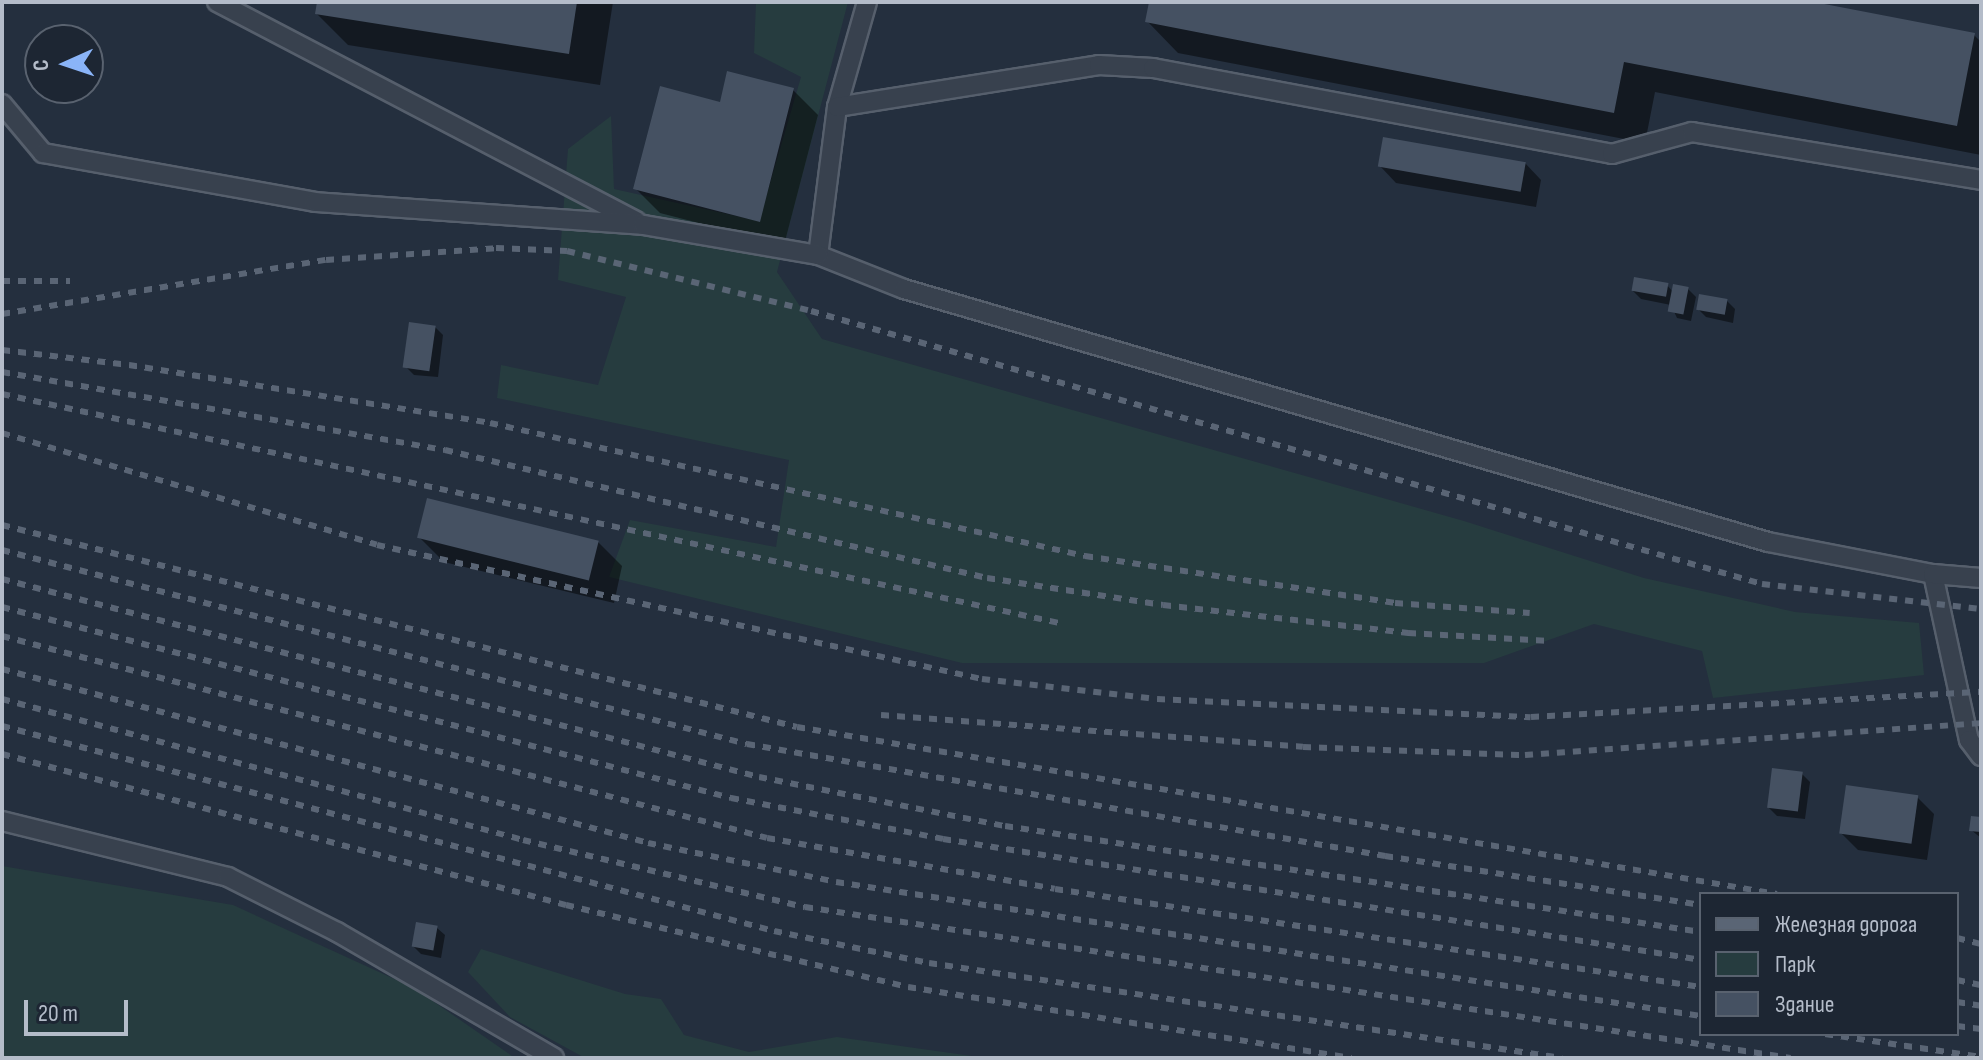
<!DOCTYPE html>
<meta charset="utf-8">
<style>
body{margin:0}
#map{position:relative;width:1983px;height:1060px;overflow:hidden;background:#242f3e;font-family:"Sofia Sans Condensed",sans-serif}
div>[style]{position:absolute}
.green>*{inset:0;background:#263c3f}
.shadow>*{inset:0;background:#0007}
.building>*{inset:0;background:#455162;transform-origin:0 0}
.roads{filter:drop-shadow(2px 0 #565f6c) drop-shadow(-2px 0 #565f6c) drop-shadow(0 2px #565f6c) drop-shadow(0 -2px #565f6c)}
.lane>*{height:18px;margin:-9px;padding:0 9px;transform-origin:9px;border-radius:9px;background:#38414e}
.rail>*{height:6px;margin-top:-3px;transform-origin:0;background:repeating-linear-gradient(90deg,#5a6575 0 8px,transparent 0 16px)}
span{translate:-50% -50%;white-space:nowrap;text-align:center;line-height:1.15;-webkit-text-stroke:7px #1d2633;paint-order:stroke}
.frame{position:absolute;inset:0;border:4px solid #b4bcc9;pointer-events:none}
.legend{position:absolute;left:1699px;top:892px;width:260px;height:144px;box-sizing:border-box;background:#1d2633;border:2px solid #59626f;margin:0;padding:10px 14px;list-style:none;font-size:24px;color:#b4bcc9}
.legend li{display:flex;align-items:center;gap:16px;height:40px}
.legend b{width:40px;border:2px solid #59626f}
.north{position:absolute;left:24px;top:24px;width:80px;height:80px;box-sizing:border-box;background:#1d2633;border:2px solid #59626f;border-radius:50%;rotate:267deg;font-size:22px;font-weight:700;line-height:32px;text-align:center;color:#b4bcc9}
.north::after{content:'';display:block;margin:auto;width:28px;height:36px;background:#8ab4f8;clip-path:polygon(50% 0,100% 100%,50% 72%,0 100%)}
.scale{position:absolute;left:24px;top:1000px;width:104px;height:36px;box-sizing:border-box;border:4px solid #b4bcc9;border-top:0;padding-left:10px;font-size:24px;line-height:28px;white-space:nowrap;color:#b4bcc9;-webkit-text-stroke:6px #1d2633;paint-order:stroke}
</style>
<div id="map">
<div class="green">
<div style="clip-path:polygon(756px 2px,848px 2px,777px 272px,822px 339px,1464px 521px,1644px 578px,1795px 612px,1919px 623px,1924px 675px,1713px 698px,1702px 651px,1594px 624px,1484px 663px,962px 663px,609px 577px,630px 520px,776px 547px,789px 460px,497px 398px,501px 365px,598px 385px,626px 297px,558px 280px,568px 149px,611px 116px,614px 189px,759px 221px,801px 77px,754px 53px)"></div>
<div style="clip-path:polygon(2px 866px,233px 905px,414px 988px,515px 1058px,2px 1058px)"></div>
<div style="clip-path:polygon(481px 949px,625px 994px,661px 999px,684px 1035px,749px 1052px,837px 1037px,986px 1058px,585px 1058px,510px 1017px,468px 972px)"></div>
</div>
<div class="shadow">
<div style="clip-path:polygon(319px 2px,613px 2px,600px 85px,348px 45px,317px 14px)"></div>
<div style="clip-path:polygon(1151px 2px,1804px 2px,1974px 35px,1981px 42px,1981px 155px,1655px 92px,1645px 143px,1178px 53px,1147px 21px)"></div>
<div style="clip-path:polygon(793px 90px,818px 115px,784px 245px,660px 213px,636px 189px,721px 104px)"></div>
<div style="clip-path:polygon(1525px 163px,1541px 180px,1536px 207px,1396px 183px,1380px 166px)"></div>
<div style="clip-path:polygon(1667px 285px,1673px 292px,1688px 289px,1696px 297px,1691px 321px,1677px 318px,1671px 305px,1641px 299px,1633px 291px)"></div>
<div style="clip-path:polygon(1727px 301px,1735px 309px,1733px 323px,1706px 317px,1698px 309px)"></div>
<div style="clip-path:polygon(435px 327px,443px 335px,438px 377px,414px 375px,406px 367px)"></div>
<div style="clip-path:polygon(419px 537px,598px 542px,622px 566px,614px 603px,444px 562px)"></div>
<div style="clip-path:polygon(1802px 774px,1810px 782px,1805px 819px,1777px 816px,1769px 808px)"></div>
<div style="clip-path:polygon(1917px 797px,1934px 814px,1927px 860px,1858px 850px,1841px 833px)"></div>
<div style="clip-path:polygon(1981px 819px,1981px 838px,1971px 830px)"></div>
<div style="clip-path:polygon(437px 928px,445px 935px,441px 958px,421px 954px,413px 946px)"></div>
</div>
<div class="building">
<div style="clip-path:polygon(317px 2px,577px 2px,569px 54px,315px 14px)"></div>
<div style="clip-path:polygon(1149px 2px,1814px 2px,1975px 33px,1957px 126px,1624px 62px,1614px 113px,1145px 22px)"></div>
<div style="clip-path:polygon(727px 71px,794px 88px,760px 222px,633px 189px,660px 86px,720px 102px)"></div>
<div style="left:1383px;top:137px;width:145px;height:30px;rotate:10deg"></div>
<div style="left:1634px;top:277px;width:35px;height:14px;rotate:10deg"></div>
<div style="left:1673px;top:284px;width:16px;height:28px;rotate:11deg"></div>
<div style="left:1699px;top:294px;width:29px;height:16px;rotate:10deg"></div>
<div style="left:409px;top:322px;width:27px;height:46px;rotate:8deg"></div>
<div style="left:427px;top:498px;width:177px;height:41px;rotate:14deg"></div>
<div style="left:1772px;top:768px;width:31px;height:40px;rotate:7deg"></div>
<div style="left:1846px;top:785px;width:73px;height:49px;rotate:8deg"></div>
<div style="clip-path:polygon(1971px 816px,1981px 817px,1981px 832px,1969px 831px)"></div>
<div style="left:416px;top:922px;width:22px;height:25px;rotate:10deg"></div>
</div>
<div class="roads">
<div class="lane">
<div style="left:217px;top:2px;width:473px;rotate:27.6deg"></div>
<div style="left:867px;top:2px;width:109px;rotate:105.9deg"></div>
<div style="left:837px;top:107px;width:149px;rotate:97.3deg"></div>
<div style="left:818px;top:255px;width:92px;rotate:21.6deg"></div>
<div style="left:904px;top:289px;width:900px;rotate:16.32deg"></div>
<div style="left:1768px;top:542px;width:168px;rotate:11deg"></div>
<div style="left:1933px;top:574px;width:170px;rotate:77.8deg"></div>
<div style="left:1969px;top:740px;width:20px;rotate:53deg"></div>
<div style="left:2px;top:104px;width:64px;rotate:50.1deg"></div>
<div style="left:43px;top:153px;width:276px;rotate:10.2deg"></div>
<div style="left:315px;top:202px;width:329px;rotate:4deg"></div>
<div style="left:643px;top:225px;width:178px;rotate:9.7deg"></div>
<div style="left:837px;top:107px;width:265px;rotate:-9.1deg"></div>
<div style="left:1099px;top:65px;width:54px;rotate:3.2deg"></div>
<div style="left:1153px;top:68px;width:467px;rotate:10.6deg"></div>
<div style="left:1612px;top:154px;width:83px;rotate:-15.4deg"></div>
<div style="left:1692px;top:132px;width:293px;rotate:9.4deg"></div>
<div style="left:1933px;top:574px;width:48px;rotate:4.8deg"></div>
<div style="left:2px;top:821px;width:233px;rotate:13.9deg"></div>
<div style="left:228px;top:877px;width:122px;rotate:26.8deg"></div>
<div style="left:337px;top:932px;width:251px;rotate:30.1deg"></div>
</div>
</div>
<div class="rail">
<div style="left:2px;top:281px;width:68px"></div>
<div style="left:2px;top:314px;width:328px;rotate:-9.5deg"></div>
<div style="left:326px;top:260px;width:170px;rotate:-4deg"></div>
<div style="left:496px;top:248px;width:71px;rotate:2.4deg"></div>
<div style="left:567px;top:251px;width:251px;rotate:13.8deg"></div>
<div style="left:811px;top:311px;width:989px;rotate:16.02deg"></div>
<div style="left:1762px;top:584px;width:220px;rotate:6.5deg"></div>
<div style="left:2px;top:350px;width:128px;rotate:6.7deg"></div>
<div style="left:129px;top:365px;width:366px;rotate:9.1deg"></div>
<div style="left:490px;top:423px;width:610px;rotate:12.6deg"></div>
<div style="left:1085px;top:556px;width:314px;rotate:8.6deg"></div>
<div style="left:1395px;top:603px;width:135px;rotate:4.2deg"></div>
<div style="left:2px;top:372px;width:450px;rotate:10deg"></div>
<div style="left:445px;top:450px;width:557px;rotate:13.29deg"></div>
<div style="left:987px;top:578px;width:178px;rotate:8.7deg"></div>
<div style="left:1163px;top:605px;width:247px;rotate:6.5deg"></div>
<div style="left:1408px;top:633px;width:142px;rotate:3.2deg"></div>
<div style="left:2px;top:394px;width:1087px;rotate:12.22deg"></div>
<div style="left:2px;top:433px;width:391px;rotate:16.6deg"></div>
<div style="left:377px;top:545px;width:620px;rotate:12.49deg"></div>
<div style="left:982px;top:679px;width:176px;rotate:6.5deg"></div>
<div style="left:1157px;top:699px;width:374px;rotate:2.8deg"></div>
<div style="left:1531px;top:717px;width:451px;rotate:-3.2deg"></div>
<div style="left:2px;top:525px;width:820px;rotate:14.26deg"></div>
<div style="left:797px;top:727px;width:994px;rotate:9.67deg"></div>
<div style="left:2px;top:550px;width:770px;rotate:14.6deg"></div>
<div style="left:747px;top:744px;width:648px;rotate:9.96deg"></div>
<div style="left:1385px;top:856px;width:320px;rotate:8.8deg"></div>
<div style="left:2px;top:579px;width:782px;rotate:14.66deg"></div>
<div style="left:759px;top:777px;width:251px;rotate:11.3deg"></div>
<div style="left:1005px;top:826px;width:704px;rotate:8.66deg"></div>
<div style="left:2px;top:607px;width:754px;rotate:14.68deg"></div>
<div style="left:731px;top:798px;width:216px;rotate:10.9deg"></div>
<div style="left:943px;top:839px;width:768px;rotate:9.07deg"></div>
<div style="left:2px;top:636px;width:791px;rotate:14.79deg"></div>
<div style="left:767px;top:838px;width:292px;rotate:10deg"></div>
<div style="left:1055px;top:889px;width:653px;rotate:8.63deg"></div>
<div style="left:2px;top:669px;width:669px;rotate:15.07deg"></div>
<div style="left:648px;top:843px;width:192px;rotate:11.7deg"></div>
<div style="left:836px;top:882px;width:875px;rotate:8.81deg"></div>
<div style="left:2px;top:699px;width:540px;rotate:15.14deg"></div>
<div style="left:523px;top:840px;width:290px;rotate:13.4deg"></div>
<div style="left:805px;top:907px;width:997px;rotate:8.71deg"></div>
<div style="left:881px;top:715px;width:423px;rotate:4.3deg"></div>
<div style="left:1303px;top:747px;width:222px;rotate:2.1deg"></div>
<div style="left:1525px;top:755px;width:457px;rotate:-4deg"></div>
<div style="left:2px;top:726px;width:799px;rotate:14.87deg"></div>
<div style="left:774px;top:931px;width:158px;rotate:11.7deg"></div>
<div style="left:929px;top:963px;width:640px;rotate:8.54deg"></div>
<div style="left:2px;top:754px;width:584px;rotate:14.99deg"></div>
<div style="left:566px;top:905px;width:352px;rotate:13.5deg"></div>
<div style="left:908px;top:987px;width:449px;rotate:9.1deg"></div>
<div style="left:1957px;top:938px;width:25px;rotate:14deg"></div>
<div style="left:1957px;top:980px;width:25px;rotate:12deg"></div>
<div style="left:1957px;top:1002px;width:24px;rotate:9deg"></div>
<div style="left:1957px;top:1026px;width:24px;rotate:7deg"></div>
<div style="left:1825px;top:1034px;width:158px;rotate:8.4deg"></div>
</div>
<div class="frame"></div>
<ul class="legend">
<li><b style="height:10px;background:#5a6575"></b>Железная дорога</li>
<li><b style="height:22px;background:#263c3f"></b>Парк</li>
<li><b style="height:22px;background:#455162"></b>Здание</li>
</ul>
<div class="north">С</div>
<div class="scale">20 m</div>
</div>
